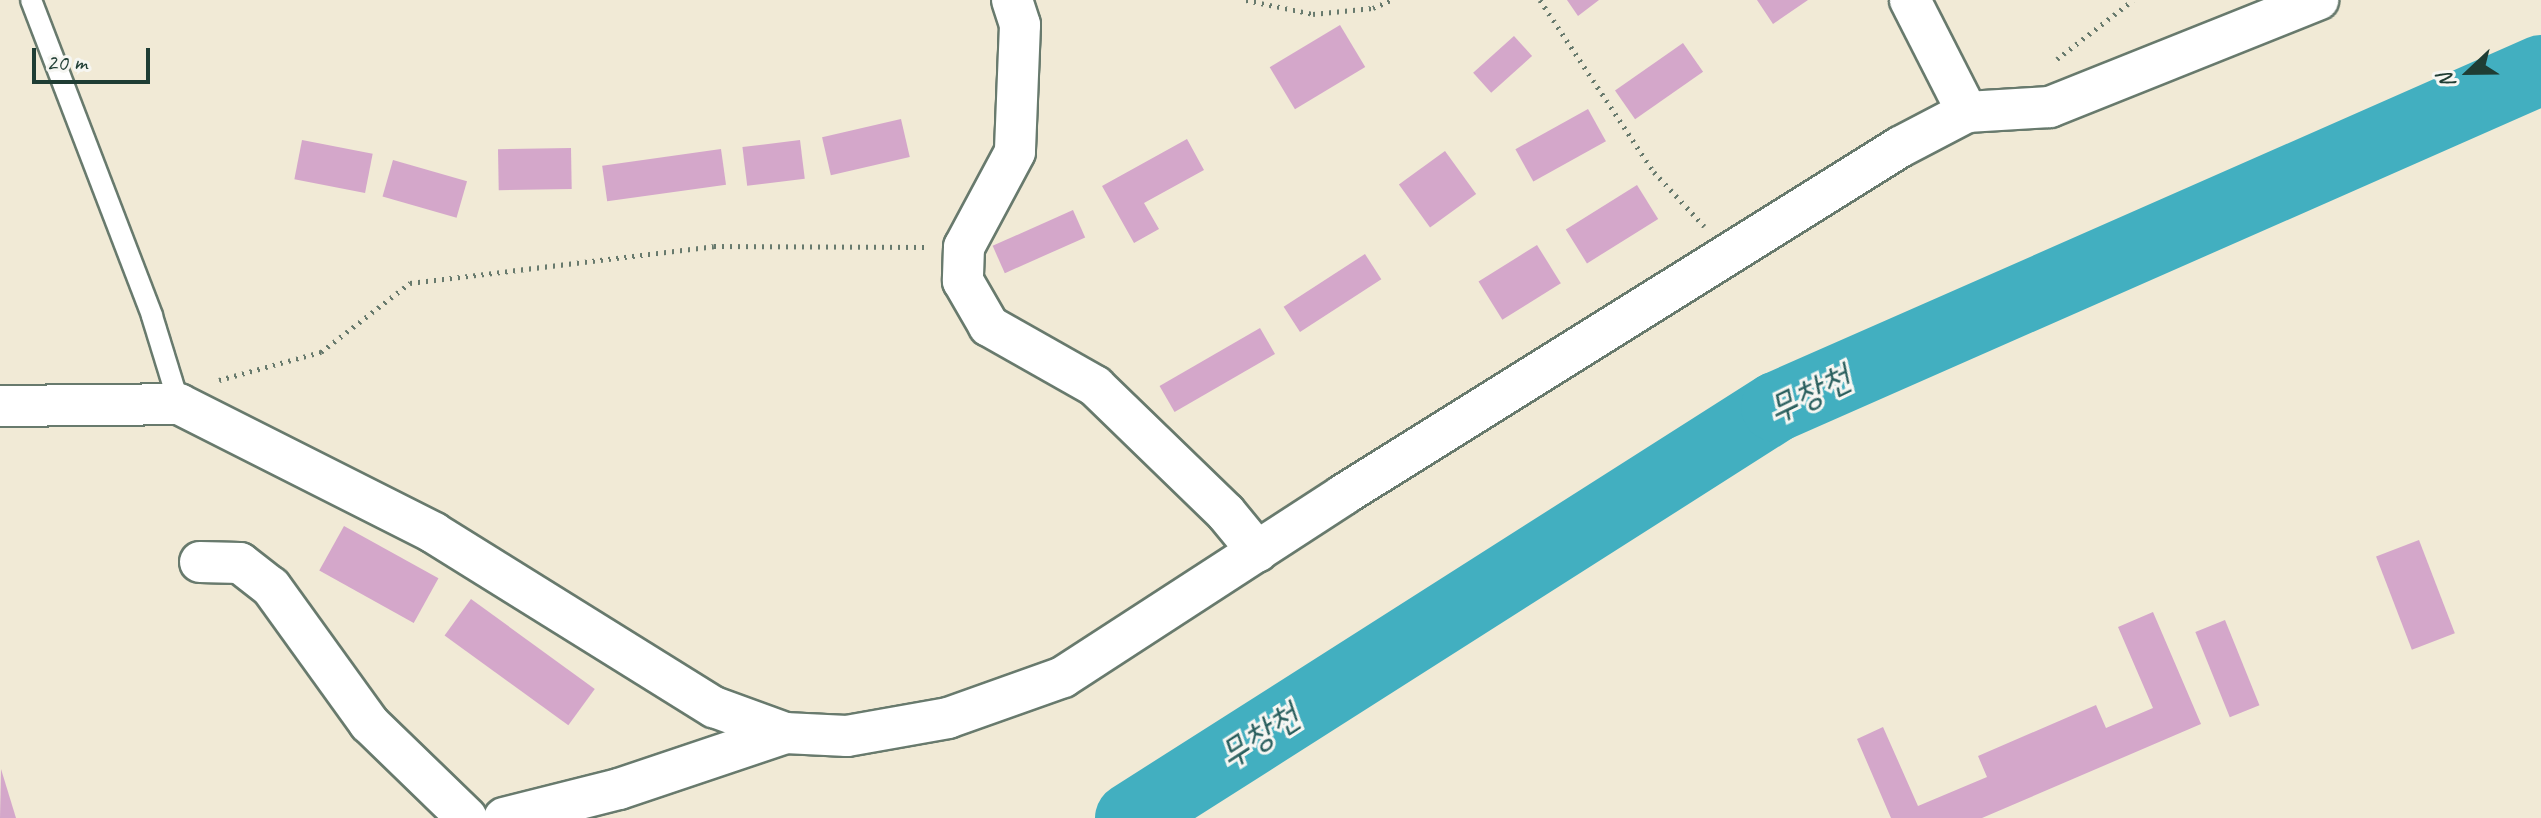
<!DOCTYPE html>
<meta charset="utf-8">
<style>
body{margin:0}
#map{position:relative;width:2541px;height:818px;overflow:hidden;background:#f1ead6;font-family:Caveat,"Poor Story",sans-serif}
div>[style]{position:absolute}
.river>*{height:70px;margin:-35px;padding:0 35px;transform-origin:35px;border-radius:35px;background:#42afc0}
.building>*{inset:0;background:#d4a7ca;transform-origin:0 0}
.path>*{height:5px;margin-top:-2.5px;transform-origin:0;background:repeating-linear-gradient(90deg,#687a6d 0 2px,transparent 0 8px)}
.roads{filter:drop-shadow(2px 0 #687a6d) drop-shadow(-2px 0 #687a6d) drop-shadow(0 2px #687a6d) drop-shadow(0 -2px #687a6d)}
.lane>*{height:20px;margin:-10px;padding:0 10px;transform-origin:10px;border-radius:10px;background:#fff}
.street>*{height:40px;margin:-20px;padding:0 20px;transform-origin:20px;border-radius:20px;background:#fff}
span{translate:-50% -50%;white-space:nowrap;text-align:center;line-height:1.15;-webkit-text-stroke:6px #f6f6f2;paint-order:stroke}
.water-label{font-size:36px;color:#2a5f5e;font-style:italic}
.north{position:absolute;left:2429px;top:32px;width:80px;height:80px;-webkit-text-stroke:6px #f6f6f2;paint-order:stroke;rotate:248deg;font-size:22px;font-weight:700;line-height:32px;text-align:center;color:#1f3d34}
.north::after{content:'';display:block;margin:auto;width:28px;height:36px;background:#1f3d34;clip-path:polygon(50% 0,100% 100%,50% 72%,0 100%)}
.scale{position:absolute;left:32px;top:48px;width:118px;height:36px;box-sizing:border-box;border:4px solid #1f3d34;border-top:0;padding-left:10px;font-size:24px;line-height:28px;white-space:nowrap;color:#1f3d34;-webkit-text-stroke:6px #f6f6f2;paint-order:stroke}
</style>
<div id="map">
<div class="river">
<div style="left:1130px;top:818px;width:766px;rotate:-32.47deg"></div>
<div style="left:1776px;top:407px;width:836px;rotate:-23.77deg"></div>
</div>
<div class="building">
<div style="clip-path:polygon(1567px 0,1599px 0,1578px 16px)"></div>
<div style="clip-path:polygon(1757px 0,1808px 0,1773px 24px)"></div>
<div style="left:1340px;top:25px;width:49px;height:82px;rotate:59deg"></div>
<div style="left:1514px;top:36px;width:27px;height:55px;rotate:48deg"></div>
<div style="left:1683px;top:43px;width:35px;height:83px;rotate:55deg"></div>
<div style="left:1588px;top:109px;width:37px;height:83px;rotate:61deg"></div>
<div style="left:901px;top:119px;width:39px;height:81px;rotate:77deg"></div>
<div style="clip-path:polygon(1187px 139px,1204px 170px,1144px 203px,1159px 229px,1134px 243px,1102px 186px)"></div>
<div style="left:302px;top:140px;width:72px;height:40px;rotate:11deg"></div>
<div style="left:800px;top:140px;width:39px;height:58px;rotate:83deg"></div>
<div style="left:571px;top:148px;width:41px;height:73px;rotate:89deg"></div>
<div style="left:721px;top:149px;width:36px;height:120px;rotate:82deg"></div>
<div style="left:1445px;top:151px;width:53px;height:57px;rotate:54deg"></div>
<div style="left:393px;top:160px;width:77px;height:38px;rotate:16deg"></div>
<div style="left:1637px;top:185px;width:40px;height:84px;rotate:58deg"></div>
<div style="left:1073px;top:210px;width:30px;height:88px;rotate:66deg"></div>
<div style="left:1537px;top:245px;width:45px;height:69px;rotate:58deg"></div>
<div style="left:1365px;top:254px;width:30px;height:97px;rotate:57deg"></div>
<div style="left:1260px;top:328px;width:30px;height:116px;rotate:60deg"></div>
<div style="left:344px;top:526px;width:108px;height:51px;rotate:29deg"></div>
<div style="left:2419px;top:540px;width:100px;height:46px;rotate:69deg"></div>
<div style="left:471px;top:599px;width:153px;height:45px;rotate:36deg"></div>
<div style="clip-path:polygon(2153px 612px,2201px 724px,1982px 818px,1891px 818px,1857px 739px,1883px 727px,1918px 806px,1987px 777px,1978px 756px,2096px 705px,2106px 728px,2153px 708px,2118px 627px)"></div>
<div style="left:2225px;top:620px;width:92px;height:32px;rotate:68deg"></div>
<div style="clip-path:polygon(1px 769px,16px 818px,0 818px)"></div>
</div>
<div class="path">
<div style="left:1246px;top:0;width:68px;rotate:11.8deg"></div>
<div style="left:1313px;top:14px;width:60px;rotate:-5.7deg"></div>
<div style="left:1373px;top:8px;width:20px;rotate:-24deg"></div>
<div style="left:1540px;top:0;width:206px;rotate:56.5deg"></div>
<div style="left:1654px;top:172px;width:74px;rotate:47.2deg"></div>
<div style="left:2057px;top:59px;width:96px;rotate:-37.8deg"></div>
<div style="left:219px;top:380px;width:106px;rotate:-15.4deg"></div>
<div style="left:321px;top:352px;width:113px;rotate:-37.8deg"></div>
<div style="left:410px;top:283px;width:306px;rotate:-6.9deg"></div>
<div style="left:714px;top:246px;width:213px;rotate:0.3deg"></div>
</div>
<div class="roads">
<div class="lane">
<div style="left:31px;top:0;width:338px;rotate:69deg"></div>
<div style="left:152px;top:316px;width:92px;rotate:72.9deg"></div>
</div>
<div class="street">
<div style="left:1012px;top:0;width:26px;rotate:72deg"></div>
<div style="left:1020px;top:25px;width:127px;rotate:92.3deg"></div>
<div style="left:1015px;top:152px;width:108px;rotate:118.2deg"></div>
<div style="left:964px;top:247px;width:34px;rotate:92deg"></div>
<div style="left:963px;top:281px;width:52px;rotate:60deg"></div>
<div style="left:989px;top:326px;width:122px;rotate:29.5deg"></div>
<div style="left:1095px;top:386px;width:182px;rotate:44.1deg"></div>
<div style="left:1226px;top:513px;width:50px;rotate:50.6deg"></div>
<div style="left:1910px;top:0;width:126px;rotate:63deg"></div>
<div style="left:0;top:406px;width:179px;rotate:-0.6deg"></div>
<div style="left:179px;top:404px;width:286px;rotate:26.8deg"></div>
<div style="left:434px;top:533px;width:330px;rotate:31.9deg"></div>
<div style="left:714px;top:707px;width:76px;rotate:20.1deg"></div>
<div style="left:785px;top:733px;width:62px;rotate:2.8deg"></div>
<div style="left:847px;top:736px;width:103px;rotate:-10.1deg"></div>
<div style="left:948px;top:718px;width:122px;rotate:-19.6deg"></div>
<div style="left:1063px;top:677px;width:334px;rotate:-33deg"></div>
<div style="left:1343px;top:495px;width:657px;rotate:-32deg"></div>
<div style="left:1900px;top:147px;width:76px;rotate:-27.6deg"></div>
<div style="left:1967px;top:112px;width:83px;rotate:-3.4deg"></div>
<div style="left:2050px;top:107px;width:289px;rotate:-21.8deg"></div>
<div style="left:200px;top:562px;width:40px;rotate:1.4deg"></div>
<div style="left:240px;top:563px;width:39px;rotate:38deg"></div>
<div style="left:271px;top:587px;width:168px;rotate:54.2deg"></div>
<div style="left:369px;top:723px;width:136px;rotate:44.1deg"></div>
<div style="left:504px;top:818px;width:119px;rotate:-14.2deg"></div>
<div style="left:619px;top:789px;width:175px;rotate:-18.6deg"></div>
</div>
</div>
<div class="water-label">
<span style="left:1809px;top:394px;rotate:-26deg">무창천</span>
<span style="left:1259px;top:736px;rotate:-33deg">무창천</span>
</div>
<div class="north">N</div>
<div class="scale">20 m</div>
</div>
